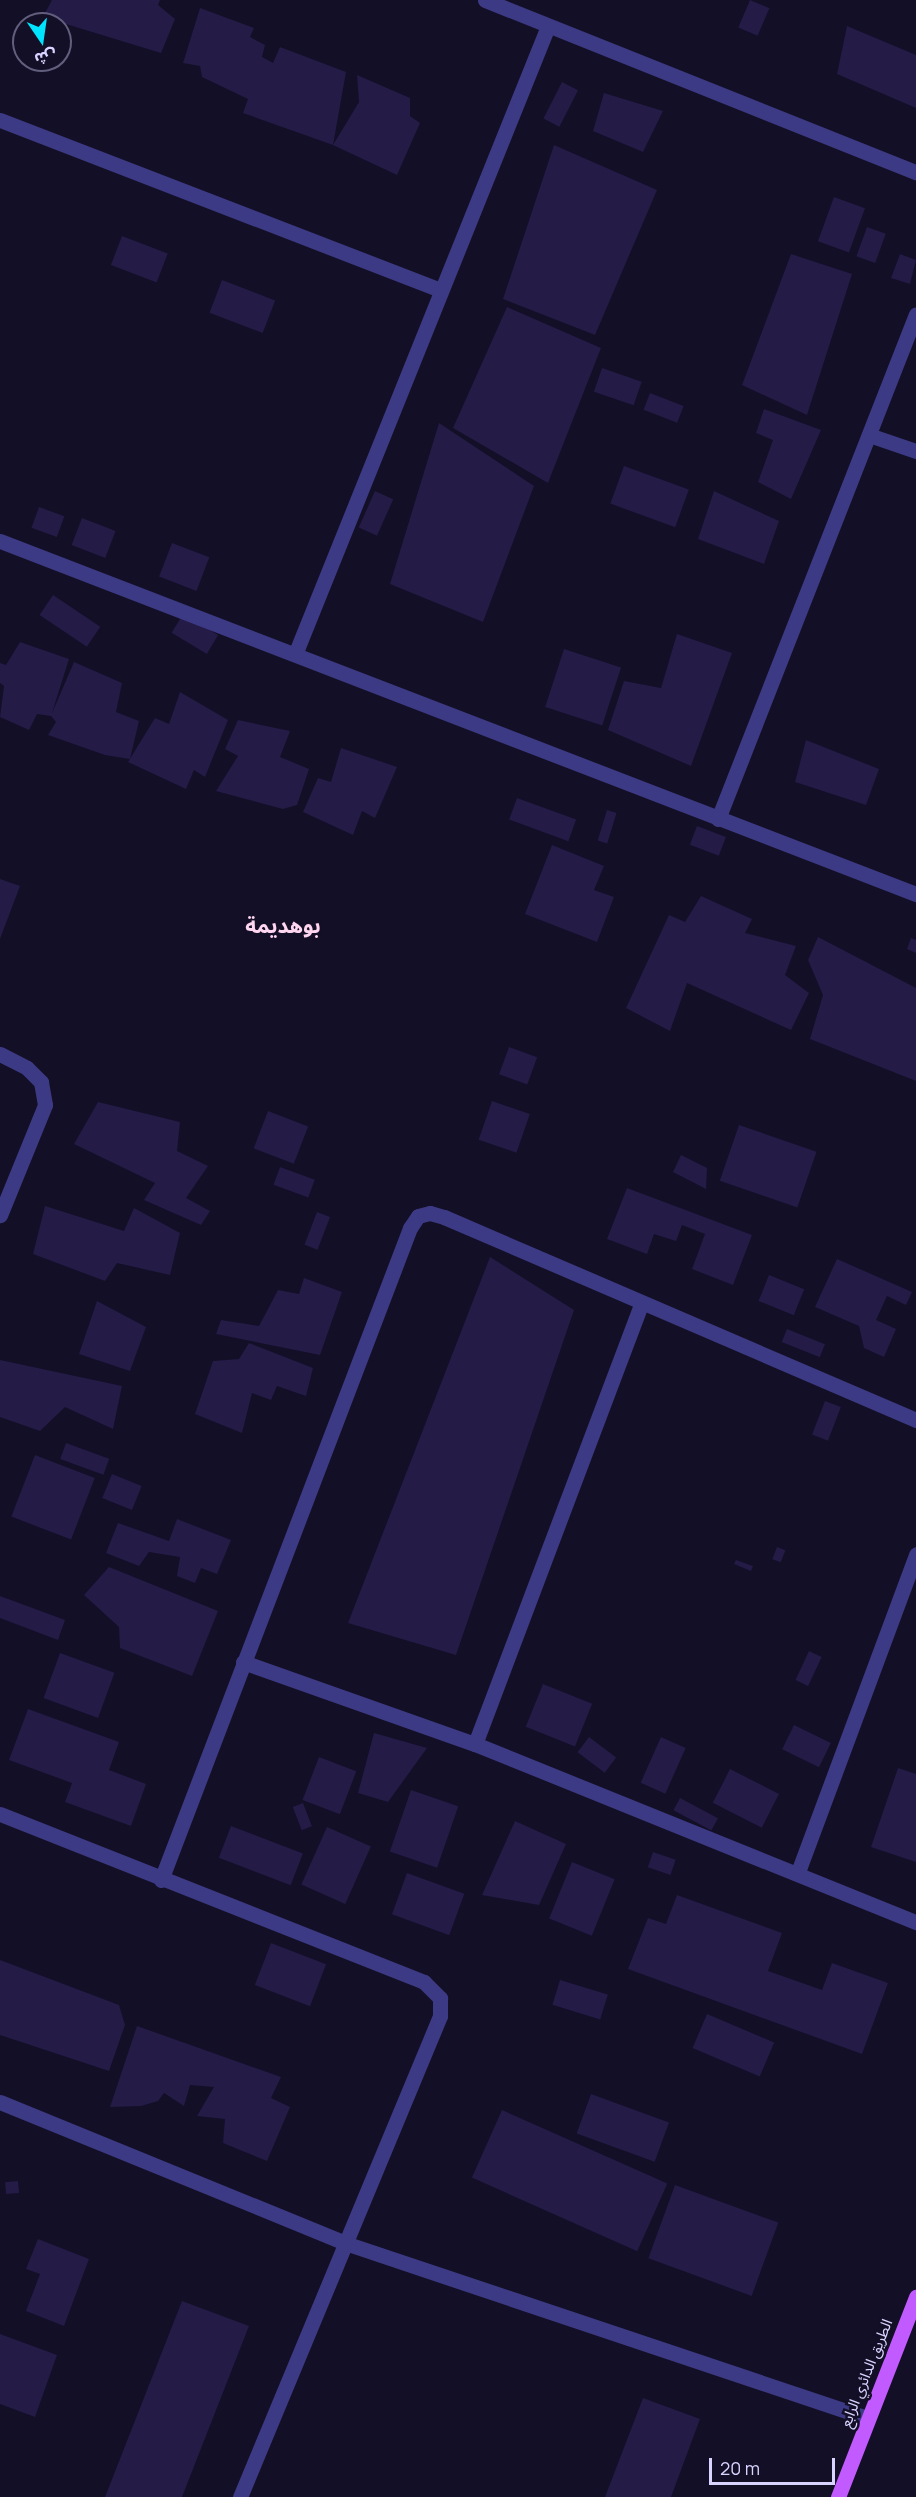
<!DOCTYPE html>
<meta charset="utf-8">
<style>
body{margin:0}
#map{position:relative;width:916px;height:2497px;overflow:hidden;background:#130f26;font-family:Manrope,"Noto Sans Arabic",sans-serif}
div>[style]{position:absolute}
.building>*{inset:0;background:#241b47;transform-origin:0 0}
.minor>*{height:15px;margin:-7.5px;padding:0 7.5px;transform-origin:7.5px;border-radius:7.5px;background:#3d3a85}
.primary>*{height:15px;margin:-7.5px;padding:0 7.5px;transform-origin:7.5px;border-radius:7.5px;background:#c25bff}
span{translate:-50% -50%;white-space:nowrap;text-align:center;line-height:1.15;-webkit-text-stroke:5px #130f26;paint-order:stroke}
.street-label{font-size:15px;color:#d9d4ff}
.district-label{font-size:21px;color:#ffd6f0;font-weight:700}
.north{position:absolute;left:12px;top:12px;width:60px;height:60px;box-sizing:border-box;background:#130f26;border:2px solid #625e7d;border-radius:50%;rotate:167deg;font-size:16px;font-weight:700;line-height:24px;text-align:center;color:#d9d4ff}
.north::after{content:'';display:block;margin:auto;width:21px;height:27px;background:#00e5ff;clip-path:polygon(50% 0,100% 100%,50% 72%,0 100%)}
.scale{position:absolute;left:709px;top:2458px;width:126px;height:27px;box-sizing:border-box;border:3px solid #d9d4ff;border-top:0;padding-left:8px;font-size:18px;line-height:21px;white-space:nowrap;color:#d9d4ff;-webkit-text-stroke:4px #130f26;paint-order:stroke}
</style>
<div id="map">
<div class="building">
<div style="clip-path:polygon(52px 0,160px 0,158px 5px,175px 19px,161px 53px,43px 17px)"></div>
<div style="left:750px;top:0;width:21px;height:30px;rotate:23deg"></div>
<div style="clip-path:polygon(200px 8px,254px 28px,250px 37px,265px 45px,262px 57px,273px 63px,280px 47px,346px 72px,333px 145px,359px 102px,357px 75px,410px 98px,410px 116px,420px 123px,397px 175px,333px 145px,243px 113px,248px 99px,202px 77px,200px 66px,183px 63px)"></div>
<div style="clip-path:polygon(847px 26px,916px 55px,916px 108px,837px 74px)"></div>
<div style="left:562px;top:82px;width:18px;height:41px;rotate:27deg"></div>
<div style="clip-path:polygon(604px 93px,663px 111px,643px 152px,593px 131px)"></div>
<div style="clip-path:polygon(554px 145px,657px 190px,595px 335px,503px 299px)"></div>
<div style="left:834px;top:197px;width:33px;height:47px;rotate:20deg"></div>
<div style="left:867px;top:227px;width:20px;height:31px;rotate:20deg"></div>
<div style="left:122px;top:236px;width:49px;height:31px;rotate:21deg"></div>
<div style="clip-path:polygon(791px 254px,852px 274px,807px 415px,742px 385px)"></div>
<div style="clip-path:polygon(900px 254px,916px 260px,910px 284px,891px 278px)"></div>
<div style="left:222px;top:280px;width:57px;height:35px;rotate:21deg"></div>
<div style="clip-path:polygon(507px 307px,601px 348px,548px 483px,453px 428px)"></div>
<div style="left:602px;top:368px;width:42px;height:25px;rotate:19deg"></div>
<div style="left:650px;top:393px;width:36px;height:18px;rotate:21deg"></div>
<div style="clip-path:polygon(764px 409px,821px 430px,791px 499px,758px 482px,773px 440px,756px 433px)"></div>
<div style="clip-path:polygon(439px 423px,534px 486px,483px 622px,390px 584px)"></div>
<div style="left:624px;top:466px;width:69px;height:40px;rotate:20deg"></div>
<div style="left:375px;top:491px;width:20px;height:40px;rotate:24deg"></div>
<div style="clip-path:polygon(714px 491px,779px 521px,764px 564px,698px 539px)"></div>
<div style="left:39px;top:507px;width:27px;height:22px;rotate:20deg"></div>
<div style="left:82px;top:518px;width:36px;height:29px;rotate:21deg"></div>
<div style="left:172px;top:543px;width:40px;height:36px;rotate:21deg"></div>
<div style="left:53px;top:595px;width:57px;height:24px;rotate:34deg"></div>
<div style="left:183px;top:614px;width:41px;height:22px;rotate:31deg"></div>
<div style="clip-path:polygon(677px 634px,732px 653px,691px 766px,608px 730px,624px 681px,661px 688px)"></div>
<div style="clip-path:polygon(20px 642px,69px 659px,52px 713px,74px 662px,122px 683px,116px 712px,139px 721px,130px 759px,105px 755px,48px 735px,56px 722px,51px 716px,37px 714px,29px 730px,0 717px,4px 686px,0 683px,0 663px,6px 665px)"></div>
<div style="left:564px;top:649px;width:60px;height:61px;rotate:18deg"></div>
<div style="clip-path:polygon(180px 692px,228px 720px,205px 777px,194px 770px,186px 789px,128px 762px,155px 718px,169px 724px)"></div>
<div style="clip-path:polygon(238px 720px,290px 731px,280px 757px,309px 769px,297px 805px,283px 809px,216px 791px,238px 756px,225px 749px)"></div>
<div style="clip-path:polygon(806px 740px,879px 769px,866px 805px,795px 782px)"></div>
<div style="clip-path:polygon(341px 748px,397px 767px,375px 818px,362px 811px,353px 835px,303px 812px,318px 778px,331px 782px)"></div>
<div style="left:517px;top:798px;width:63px;height:23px;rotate:20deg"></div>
<div style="left:607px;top:810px;width:10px;height:32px;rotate:17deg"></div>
<div style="left:697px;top:826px;width:31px;height:20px;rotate:21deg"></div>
<div style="clip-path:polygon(552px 845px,604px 866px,594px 890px,614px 897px,597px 942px,525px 914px)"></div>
<div style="clip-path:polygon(0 879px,20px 886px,0 939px)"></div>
<div style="clip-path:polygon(701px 896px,752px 919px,745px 933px,796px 946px,785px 975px,809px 993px,791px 1030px,687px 983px,670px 1031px,626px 1008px,669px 915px,685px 922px)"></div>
<div style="clip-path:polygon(818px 937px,916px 988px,916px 1081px,810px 1039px,823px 995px,808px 960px)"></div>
<div style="clip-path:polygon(911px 938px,916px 940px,916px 953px,907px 949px)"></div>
<div style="left:509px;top:1047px;width:30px;height:29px;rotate:20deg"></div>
<div style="left:492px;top:1101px;width:40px;height:41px;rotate:19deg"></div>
<div style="clip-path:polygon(98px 1102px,180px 1122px,177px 1151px,208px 1166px,186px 1198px,210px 1211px,201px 1225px,144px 1200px,155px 1183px,74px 1144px)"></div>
<div style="left:268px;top:1111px;width:43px;height:40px;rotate:21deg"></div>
<div style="left:739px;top:1125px;width:82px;height:59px;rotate:19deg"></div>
<div style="clip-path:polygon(681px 1155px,707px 1168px,706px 1189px,673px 1172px)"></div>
<div style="left:280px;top:1167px;width:37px;height:19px;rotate:20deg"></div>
<div style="clip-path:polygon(627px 1188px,752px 1235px,733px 1285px,692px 1269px,705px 1234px,682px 1225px,676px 1241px,654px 1234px,647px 1254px,607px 1239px)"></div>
<div style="clip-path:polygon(45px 1206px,124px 1231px,134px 1208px,180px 1233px,170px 1275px,117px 1263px,105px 1281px,33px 1254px)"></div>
<div style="left:317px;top:1212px;width:14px;height:35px;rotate:21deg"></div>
<div style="clip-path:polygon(490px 1257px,574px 1310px,456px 1655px,348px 1623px)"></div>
<div style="clip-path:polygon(837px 1259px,912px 1292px,906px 1305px,887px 1296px,876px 1320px,896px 1329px,884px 1357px,864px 1348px,859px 1326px,815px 1307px)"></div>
<div style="left:769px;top:1275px;width:38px;height:28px;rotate:22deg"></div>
<div style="clip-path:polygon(304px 1278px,342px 1292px,320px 1355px,216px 1334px,221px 1320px,259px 1326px,278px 1290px,299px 1294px)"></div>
<div style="clip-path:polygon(97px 1301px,146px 1327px,130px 1371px,79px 1354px)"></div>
<div style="left:787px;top:1329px;width:41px;height:14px;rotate:22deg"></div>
<div style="clip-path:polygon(249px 1343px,313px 1368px,306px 1396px,277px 1386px,271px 1400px,252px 1393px,242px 1433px,195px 1414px,213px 1361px,239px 1359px)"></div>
<div style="clip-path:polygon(0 1360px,122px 1386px,113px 1429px,65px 1407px,40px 1431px,0 1417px)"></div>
<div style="left:825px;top:1401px;width:17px;height:36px;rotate:21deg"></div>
<div style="left:66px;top:1443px;width:46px;height:17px;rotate:20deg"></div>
<div style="left:35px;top:1455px;width:64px;height:66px;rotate:21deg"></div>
<div style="left:112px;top:1474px;width:32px;height:26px;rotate:22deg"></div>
<div style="clip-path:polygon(177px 1519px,231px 1540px,217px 1574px,201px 1568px,195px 1583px,177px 1576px,180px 1557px,149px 1552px,139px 1566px,106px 1553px,118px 1523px,169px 1541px)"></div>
<div style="left:777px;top:1547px;width:9px;height:13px;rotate:21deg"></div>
<div style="clip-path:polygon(736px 1560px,753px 1566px,751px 1571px,734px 1564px)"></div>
<div style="clip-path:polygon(109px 1567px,218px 1611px,192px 1676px,120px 1648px,119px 1627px,84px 1595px)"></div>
<div style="clip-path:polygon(0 1596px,65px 1620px,58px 1640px,0 1618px)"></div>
<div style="left:809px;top:1651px;width:14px;height:32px;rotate:25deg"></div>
<div style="left:60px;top:1653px;width:58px;height:48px;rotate:20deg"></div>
<div style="left:543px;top:1684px;width:53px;height:46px;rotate:22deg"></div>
<div style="clip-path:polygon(28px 1709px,119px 1742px,109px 1770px,146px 1784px,131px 1826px,65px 1802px,72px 1783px,9px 1760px)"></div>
<div style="left:794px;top:1725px;width:41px;height:27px;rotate:26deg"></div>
<div style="clip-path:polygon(374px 1733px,427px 1748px,388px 1802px,358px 1793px)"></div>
<div style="left:589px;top:1737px;width:34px;height:19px;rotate:37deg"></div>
<div style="left:661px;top:1737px;width:27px;height:50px;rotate:24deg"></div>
<div style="left:319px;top:1757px;width:40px;height:46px;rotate:21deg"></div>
<div style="clip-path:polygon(898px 1768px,916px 1774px,916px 1862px,871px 1847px)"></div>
<div style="left:730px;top:1769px;width:55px;height:38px;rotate:27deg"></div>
<div style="left:411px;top:1790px;width:50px;height:65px;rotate:19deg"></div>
<div style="left:680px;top:1798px;width:43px;height:14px;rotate:28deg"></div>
<div style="left:303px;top:1803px;width:25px;height:11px;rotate:69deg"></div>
<div style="clip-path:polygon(515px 1821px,566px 1844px,539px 1905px,482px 1895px)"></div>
<div style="left:231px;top:1826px;width:77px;height:34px;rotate:21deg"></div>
<div style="left:327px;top:1827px;width:48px;height:63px;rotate:24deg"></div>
<div style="left:653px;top:1852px;width:24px;height:16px;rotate:19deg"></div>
<div style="left:572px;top:1862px;width:46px;height:61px;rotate:22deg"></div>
<div style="left:407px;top:1873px;width:61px;height:44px;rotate:20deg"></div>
<div style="clip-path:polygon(677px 1895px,782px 1933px,768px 1971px,822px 1990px,832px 1963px,888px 1983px,862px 2054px,628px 1969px,648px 1918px,666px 1924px)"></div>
<div style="left:271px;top:1943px;width:59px;height:45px;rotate:21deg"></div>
<div style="clip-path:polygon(0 1960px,119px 2005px,125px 2025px,109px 2071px,0 2035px)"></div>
<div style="left:560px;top:1980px;width:50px;height:26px;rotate:17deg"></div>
<div style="left:707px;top:2014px;width:73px;height:37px;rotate:23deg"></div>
<div style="clip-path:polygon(137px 2026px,281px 2077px,271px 2098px,290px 2107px,267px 2161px,223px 2143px,225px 2119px,197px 2116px,214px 2087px,190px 2085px,184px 2106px,164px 2093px,158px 2101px,141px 2106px,110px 2107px)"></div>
<div style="left:591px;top:2094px;width:83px;height:42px;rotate:20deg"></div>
<div style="left:502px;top:2110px;width:181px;height:74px;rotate:24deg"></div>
<div style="left:18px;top:2181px;width:12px;height:13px;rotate:85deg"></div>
<div style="left:675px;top:2185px;width:110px;height:78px;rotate:20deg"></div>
<div style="clip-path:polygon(38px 2239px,89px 2259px,64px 2326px,26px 2311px,40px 2274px,26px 2269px)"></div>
<div style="clip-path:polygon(182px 2301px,249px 2326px,182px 2497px,105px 2497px)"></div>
<div style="clip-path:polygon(0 2334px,57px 2355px,35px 2417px,0 2404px)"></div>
<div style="clip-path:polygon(643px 2398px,700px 2419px,671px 2497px,605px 2497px)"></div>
</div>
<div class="minor">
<div style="left:485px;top:0;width:464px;rotate:21.8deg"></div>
<div style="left:0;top:120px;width:470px;rotate:21.1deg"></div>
<div style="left:869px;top:435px;width:50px;rotate:18.8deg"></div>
<div style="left:0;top:541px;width:982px;rotate:21.08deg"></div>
<div style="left:296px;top:652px;width:675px;rotate:-68.07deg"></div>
<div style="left:718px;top:819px;width:542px;rotate:-68.59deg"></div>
<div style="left:0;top:1054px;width:30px;rotate:27deg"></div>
<div style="left:27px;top:1068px;width:20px;rotate:45deg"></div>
<div style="left:41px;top:1082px;width:23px;rotate:80deg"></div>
<div style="left:45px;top:1105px;width:119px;rotate:112.2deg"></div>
<div style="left:243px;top:1662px;width:246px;rotate:19.5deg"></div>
<div style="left:475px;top:1744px;width:476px;rotate:22deg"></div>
<div style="left:475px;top:1744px;width:472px;rotate:-69.3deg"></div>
<div style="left:0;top:1814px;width:456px;rotate:21.6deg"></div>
<div style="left:424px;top:1982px;width:23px;rotate:45deg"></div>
<div style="left:440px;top:1998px;width:18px;rotate:90deg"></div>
<div style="left:440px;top:2016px;width:521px;rotate:112.58deg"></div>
<div style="left:798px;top:1872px;width:339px;rotate:-69.6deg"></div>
<div style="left:161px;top:1880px;width:698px;rotate:-69.1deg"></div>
<div style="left:410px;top:1228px;width:14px;rotate:-56deg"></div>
<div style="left:418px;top:1216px;width:12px;rotate:-14deg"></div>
<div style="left:430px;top:1213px;width:15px;rotate:16deg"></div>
<div style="left:444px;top:1217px;width:514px;rotate:23.27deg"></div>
<div style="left:0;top:2102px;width:373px;rotate:22.2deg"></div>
<div style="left:345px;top:2243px;width:551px;rotate:18.53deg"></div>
</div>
<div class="primary">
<div style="left:838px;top:2497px;width:215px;rotate:-68.7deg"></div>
</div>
<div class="street-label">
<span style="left:866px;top:2373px;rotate:-68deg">الطريق الدائري الرابع</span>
</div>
<div class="district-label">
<span style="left:283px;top:925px">بوهديمة</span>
</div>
<div class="north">ش</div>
<div class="scale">20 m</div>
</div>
